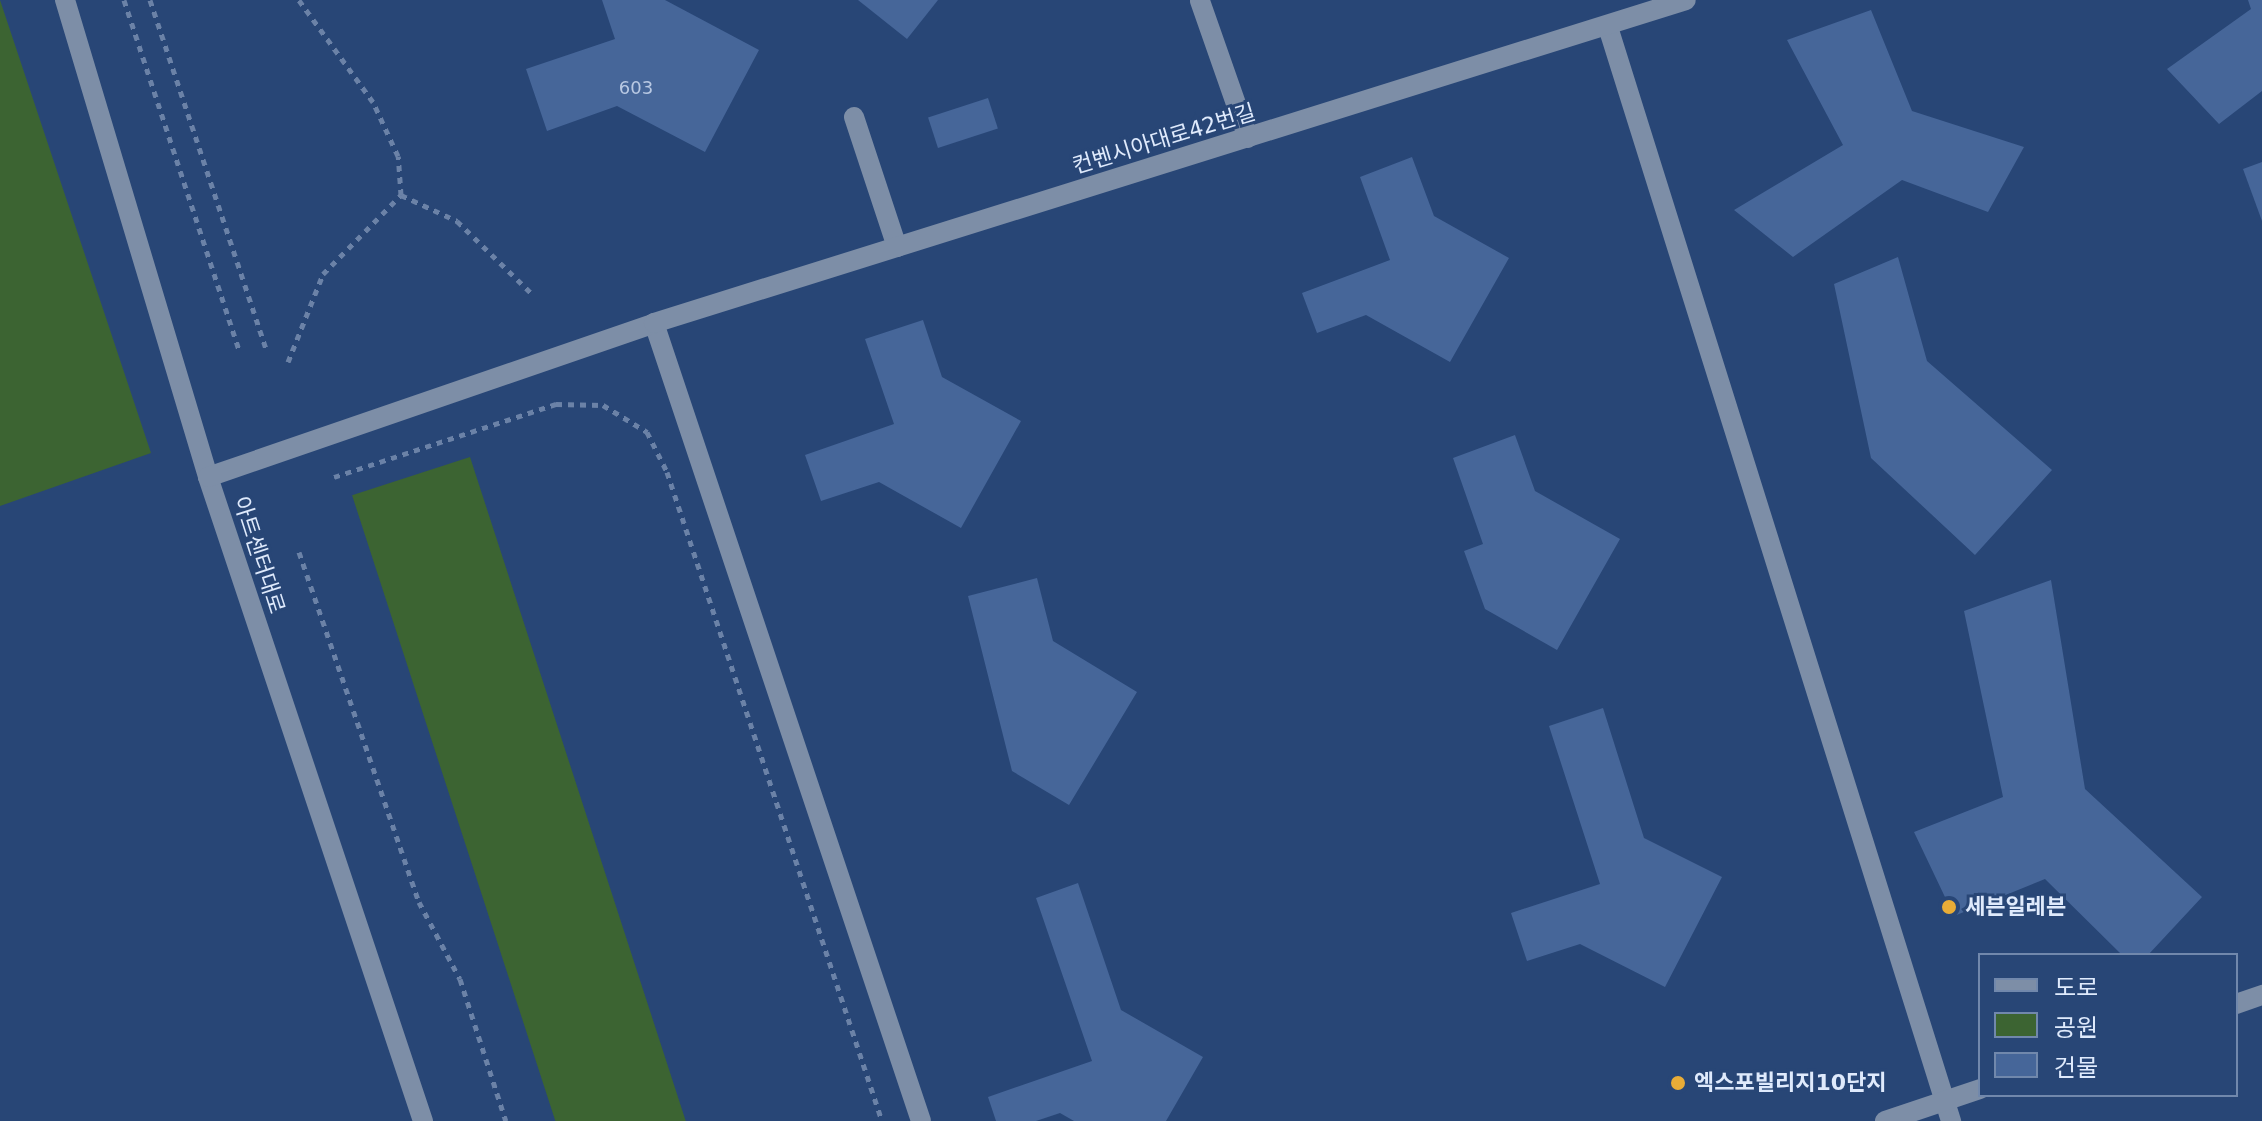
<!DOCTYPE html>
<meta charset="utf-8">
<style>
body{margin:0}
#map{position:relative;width:2262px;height:1121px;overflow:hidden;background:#284676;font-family:"DejaVu Sans","Noto Sans KR",sans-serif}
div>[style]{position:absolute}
.green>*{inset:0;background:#3c6432;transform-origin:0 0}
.building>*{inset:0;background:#466699;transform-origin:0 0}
.path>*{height:5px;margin-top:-2.5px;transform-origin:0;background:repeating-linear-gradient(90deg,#6b82a7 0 6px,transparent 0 12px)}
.minor>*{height:20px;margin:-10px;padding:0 10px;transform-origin:10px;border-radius:10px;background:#7d8ea7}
.dots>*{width:22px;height:22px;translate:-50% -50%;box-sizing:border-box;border:4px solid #284676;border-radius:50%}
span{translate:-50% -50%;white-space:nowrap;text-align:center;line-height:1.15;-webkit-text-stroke:6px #284676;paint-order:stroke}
.number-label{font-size:18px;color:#b9c9e3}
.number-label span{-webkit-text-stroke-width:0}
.street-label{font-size:22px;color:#dfeafc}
.poi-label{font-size:22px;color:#dfeafc;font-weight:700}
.left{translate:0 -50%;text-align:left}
.legend{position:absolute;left:1978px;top:953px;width:260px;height:144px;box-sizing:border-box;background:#284676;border:2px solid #7188ac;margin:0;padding:10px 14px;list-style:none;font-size:24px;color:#dfeafc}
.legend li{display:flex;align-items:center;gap:16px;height:40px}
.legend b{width:40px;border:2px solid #7188ac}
</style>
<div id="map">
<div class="green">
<div style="clip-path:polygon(0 0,151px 453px,0 506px)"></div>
<div style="left:470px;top:457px;width:699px;height:124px;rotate:72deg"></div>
</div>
<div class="building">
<div style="clip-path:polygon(602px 0,665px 0,759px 50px,705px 152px,617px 106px,547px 131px,526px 69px,615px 39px)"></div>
<div style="clip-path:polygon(858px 0,938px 0,907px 39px)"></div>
<div style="clip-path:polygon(2248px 0,2262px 0,2262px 91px,2219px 124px,2167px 69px,2251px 9px)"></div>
<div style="clip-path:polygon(1871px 10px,1912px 111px,2024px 147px,1988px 212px,1902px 180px,1793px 257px,1734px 210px,1843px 145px,1787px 40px)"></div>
<div style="left:988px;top:98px;width:32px;height:63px;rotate:72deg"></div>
<div style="clip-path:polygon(1412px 157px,1434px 216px,1509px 258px,1450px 362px,1366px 315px,1317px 333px,1302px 293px,1390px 260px,1360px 177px)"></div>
<div style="clip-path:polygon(2262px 162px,2262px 221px,2243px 169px)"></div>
<div style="clip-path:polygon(1898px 257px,1927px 361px,2052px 470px,1975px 555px,1871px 458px,1834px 284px)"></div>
<div style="clip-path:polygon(923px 320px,942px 377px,1021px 421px,961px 528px,879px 482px,821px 501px,805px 455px,894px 424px,865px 339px)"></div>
<div style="clip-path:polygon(1515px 435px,1535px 491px,1620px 539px,1557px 650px,1485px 609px,1464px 551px,1483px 544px,1453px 458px)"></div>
<div style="clip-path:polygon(1037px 578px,1053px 641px,1137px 692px,1069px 805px,1012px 771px,968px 596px)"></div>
<div style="clip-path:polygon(2051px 580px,2085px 789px,2202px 897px,2148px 955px,2122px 955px,2045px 879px,1954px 916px,1914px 832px,2003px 797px,1964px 611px)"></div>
<div style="clip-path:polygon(1603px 708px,1644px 838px,1722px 877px,1665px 987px,1580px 944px,1527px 961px,1511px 913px,1600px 884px,1549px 726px)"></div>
<div style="clip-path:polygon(1078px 883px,1121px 1010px,1203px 1057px,1166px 1121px,1074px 1121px,1060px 1113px,1036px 1121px,996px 1121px,988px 1097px,1092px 1061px,1036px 898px)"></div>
</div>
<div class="path">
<div style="left:124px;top:0;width:371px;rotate:71.8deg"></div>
<div style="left:150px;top:0;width:367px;rotate:71.6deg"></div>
<div style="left:401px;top:195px;width:62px;rotate:24.9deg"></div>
<div style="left:457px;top:221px;width:103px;rotate:44.2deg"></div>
<div style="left:288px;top:362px;width:95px;rotate:-68.3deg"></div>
<div style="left:323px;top:274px;width:111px;rotate:-45.4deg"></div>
<div style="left:401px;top:195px;width:39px;rotate:-94deg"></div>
<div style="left:398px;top:156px;width:60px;rotate:-114.8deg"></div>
<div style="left:373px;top:102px;width:126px;rotate:-126deg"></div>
<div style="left:334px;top:477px;width:234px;rotate:-18.2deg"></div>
<div style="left:556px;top:404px;width:47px;rotate:1.2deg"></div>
<div style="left:603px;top:405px;width:52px;rotate:31.5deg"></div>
<div style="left:647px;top:432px;width:45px;rotate:63.4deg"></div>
<div style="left:667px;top:472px;width:684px;rotate:71.67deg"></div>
<div style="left:299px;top:552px;width:370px;rotate:71.1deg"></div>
<div style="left:419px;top:902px;width:87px;rotate:62deg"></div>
<div style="left:460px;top:979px;width:149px;rotate:72.1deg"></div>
</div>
<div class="minor">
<div style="left:65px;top:0;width:498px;rotate:73.3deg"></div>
<div style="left:208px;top:477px;width:679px;rotate:71.54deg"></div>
<div style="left:1200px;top:1px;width:145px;rotate:70.7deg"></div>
<div style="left:1608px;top:27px;width:1147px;rotate:72.59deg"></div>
<div style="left:854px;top:117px;width:137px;rotate:71.7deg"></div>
<div style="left:654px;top:323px;width:841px;rotate:71.5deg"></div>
<div style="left:208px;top:477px;width:472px;rotate:-19deg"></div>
<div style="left:654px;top:323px;width:1081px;rotate:-17.38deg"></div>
<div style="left:2236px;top:1004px;width:28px;rotate:-19deg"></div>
<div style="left:1885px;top:1121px;width:100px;rotate:-18.6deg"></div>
</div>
<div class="dots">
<div style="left:1949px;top:907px;background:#e8ac37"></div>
<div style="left:1678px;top:1083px;background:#e8ac37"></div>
</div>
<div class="number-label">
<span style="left:636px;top:88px">603</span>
</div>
<div class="street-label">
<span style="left:1164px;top:139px;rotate:-17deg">컨벤시아대로42번길</span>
<span style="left:259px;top:555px;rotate:72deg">아트센터대로</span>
</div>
<div class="poi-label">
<span class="left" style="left:1965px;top:907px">세븐일레븐</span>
<span class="left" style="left:1694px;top:1083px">엑스포빌리지10단지</span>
</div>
<ul class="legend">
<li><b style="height:10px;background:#7d8ea7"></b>도로</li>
<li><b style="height:22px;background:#3c6432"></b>공원</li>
<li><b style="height:22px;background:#466699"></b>건물</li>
</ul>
</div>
